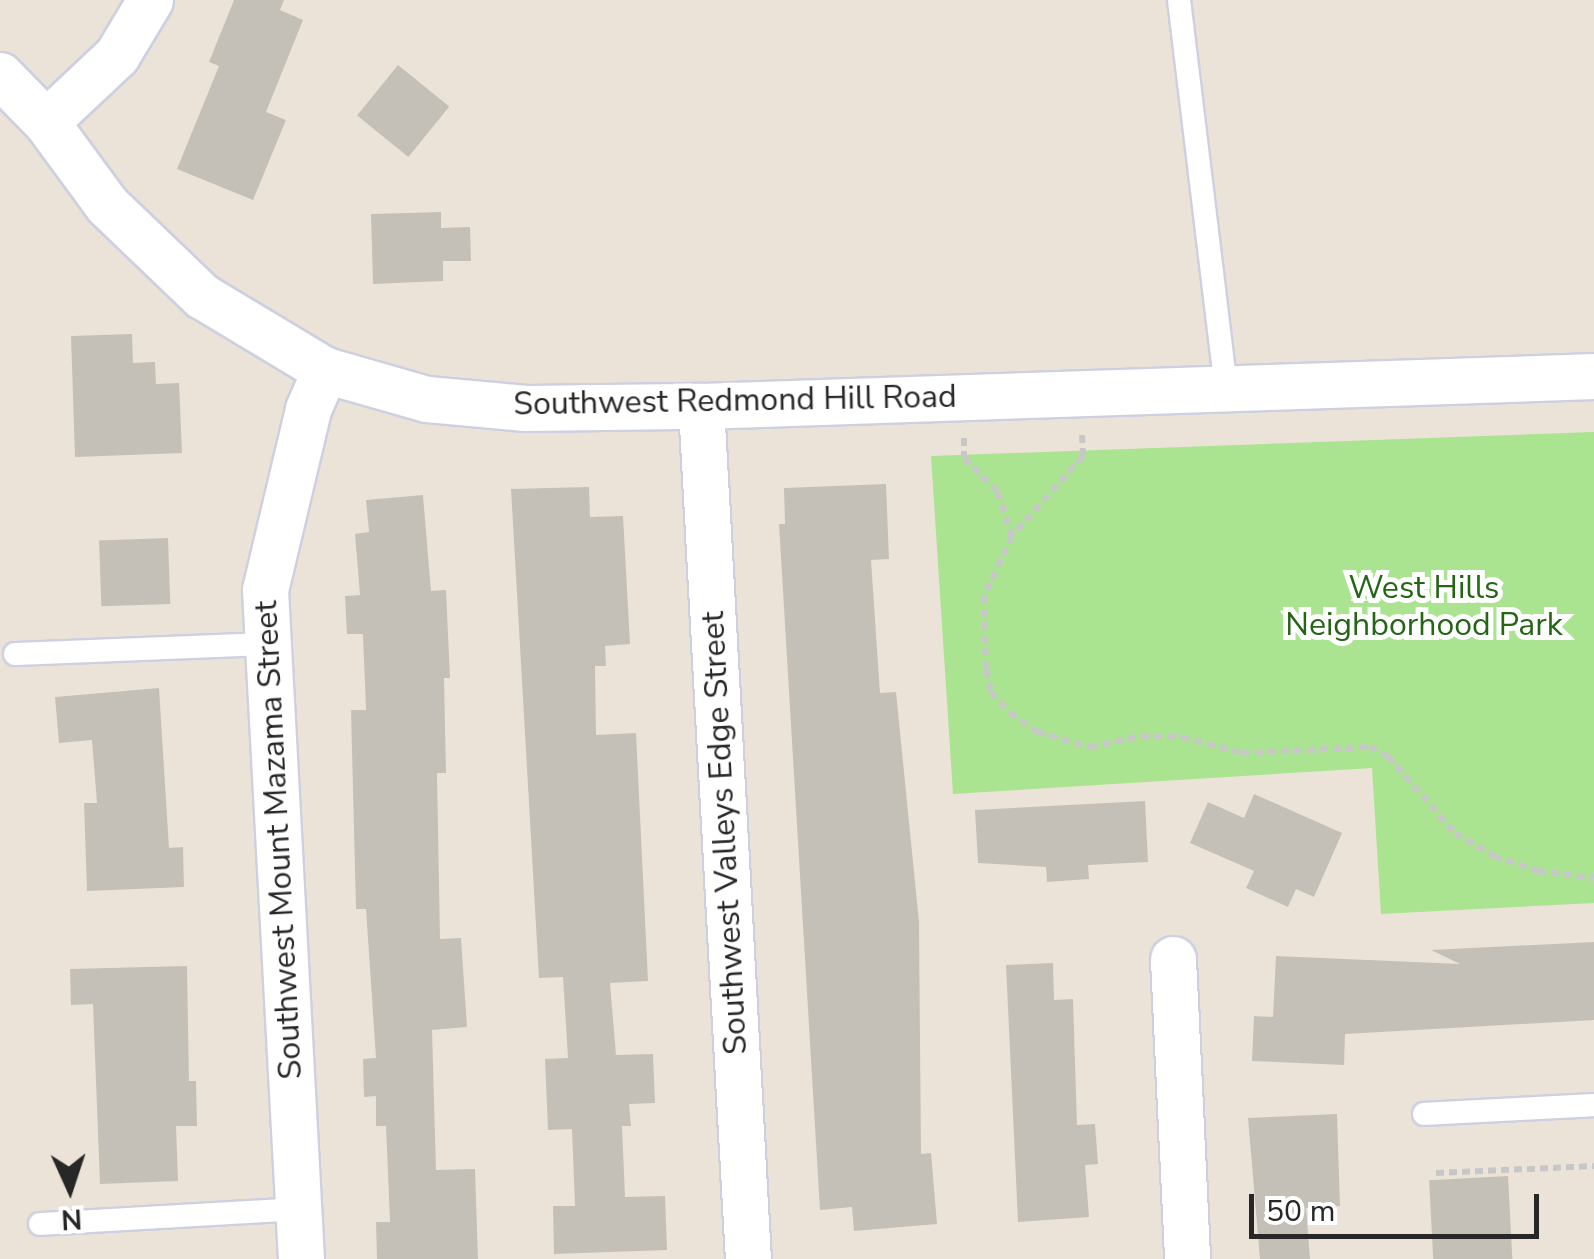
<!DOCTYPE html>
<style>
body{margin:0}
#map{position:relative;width:1594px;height:1259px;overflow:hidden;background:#ebe3d7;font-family:"Nunito Sans",sans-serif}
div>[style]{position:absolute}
.green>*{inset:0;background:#aae491}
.building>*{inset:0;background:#c5c0b7;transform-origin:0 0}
.path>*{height:6px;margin-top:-3px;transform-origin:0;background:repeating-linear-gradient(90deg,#c7c7c7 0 8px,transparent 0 13px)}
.roads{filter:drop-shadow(2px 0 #cdd0e1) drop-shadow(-2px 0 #cdd0e1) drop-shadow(0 2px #cdd0e1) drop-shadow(0 -2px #cdd0e1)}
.service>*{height:22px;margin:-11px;padding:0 11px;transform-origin:11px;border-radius:11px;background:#fff}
.minor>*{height:45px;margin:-22.5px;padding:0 22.5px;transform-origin:22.5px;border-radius:22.5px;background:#fff}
span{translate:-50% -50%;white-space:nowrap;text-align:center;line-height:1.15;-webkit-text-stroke:10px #fff;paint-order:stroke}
.street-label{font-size:32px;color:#272727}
.park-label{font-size:32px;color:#246516}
.north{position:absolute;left:20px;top:1139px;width:100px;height:100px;-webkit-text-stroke:8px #fff;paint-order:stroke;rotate:177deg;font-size:28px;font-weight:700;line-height:40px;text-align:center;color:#272727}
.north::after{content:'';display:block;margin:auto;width:35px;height:45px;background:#272727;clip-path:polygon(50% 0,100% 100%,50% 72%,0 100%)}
.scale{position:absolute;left:1249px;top:1194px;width:290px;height:45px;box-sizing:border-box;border:5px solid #272727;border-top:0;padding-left:12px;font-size:30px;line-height:35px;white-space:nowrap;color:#272727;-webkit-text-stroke:8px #fff;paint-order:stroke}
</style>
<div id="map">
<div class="green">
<div style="clip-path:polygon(1594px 432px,1594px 903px,1381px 914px,1372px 768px,953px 794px,931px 456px)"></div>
</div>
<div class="building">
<div style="clip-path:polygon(234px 0,284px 0,280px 10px,303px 20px,266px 112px,286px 120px,253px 200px,177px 169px,219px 66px,209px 62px)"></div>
<div style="left:398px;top:65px;width:66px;height:65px;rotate:39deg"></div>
<div style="clip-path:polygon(441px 212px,441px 228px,470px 227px,471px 261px,443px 261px,443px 281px,373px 284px,371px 214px)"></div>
<div style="clip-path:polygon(132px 334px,133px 363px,155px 362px,156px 384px,179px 383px,182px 453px,75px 457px,71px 336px)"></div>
<div style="clip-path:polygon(886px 484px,889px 559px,871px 560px,880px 693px,896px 692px,919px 922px,921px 1154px,931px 1153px,937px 1224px,854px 1231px,852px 1207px,820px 1210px,779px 524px,785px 524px,784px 488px)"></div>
<div style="clip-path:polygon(589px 487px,590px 517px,623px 516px,630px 644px,605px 646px,606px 666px,595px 666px,596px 735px,636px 733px,648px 981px,610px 983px,616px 1055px,653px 1054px,655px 1103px,629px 1104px,631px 1126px,622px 1126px,625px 1197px,665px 1196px,667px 1250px,554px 1254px,553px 1206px,575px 1206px,572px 1129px,548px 1130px,545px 1059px,568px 1058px,563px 977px,539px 978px,511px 489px)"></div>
<div style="clip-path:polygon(423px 495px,431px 591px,446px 590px,450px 678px,444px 678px,446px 773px,437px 773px,440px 939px,461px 938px,467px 1027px,432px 1030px,436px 1170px,475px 1169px,478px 1259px,377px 1259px,376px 1222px,390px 1222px,386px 1126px,376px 1126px,376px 1096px,364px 1097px,363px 1059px,376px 1058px,366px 909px,356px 909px,351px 710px,366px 710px,363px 634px,347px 634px,345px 596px,360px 595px,355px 534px,369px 532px,366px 500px)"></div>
<div style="left:168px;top:538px;width:66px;height:69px;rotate:88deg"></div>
<div style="clip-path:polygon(159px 688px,169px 848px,183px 847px,184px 887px,87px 891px,84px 803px,97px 803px,92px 740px,59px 743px,55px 697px)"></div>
<div style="clip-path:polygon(1254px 794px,1342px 833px,1314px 897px,1296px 889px,1288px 907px,1246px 888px,1254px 871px,1190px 843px,1208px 802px,1244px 818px)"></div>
<div style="clip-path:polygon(1145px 801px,1148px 862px,1088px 865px,1089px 879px,1047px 882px,1046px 867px,978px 863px,975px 810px)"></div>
<div style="clip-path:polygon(1594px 942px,1594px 1020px,1345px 1034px,1344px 1065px,1252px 1061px,1254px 1016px,1273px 1017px,1276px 956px,1460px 964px,1431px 950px)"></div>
<div style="clip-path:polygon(1053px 963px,1054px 1000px,1073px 999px,1077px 1125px,1095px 1124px,1098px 1164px,1085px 1165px,1089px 1217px,1018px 1222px,1006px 965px)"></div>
<div style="clip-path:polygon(187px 966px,189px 1081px,196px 1081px,197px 1126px,176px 1126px,178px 1181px,100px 1184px,93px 1004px,71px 1005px,70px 969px)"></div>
<div style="clip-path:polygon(1337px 1114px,1340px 1206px,1306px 1208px,1310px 1259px,1260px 1259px,1248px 1118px)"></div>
<div style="left:1508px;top:1176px;width:83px;height:79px;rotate:87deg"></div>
</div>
<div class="path">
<div style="left:1082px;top:435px;width:21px;rotate:87deg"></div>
<div style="left:1083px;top:456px;width:107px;rotate:131.6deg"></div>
<div style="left:1012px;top:536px;width:66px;rotate:115deg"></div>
<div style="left:984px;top:596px;width:74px;rotate:88.5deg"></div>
<div style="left:986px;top:670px;width:23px;rotate:77deg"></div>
<div style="left:991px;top:692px;width:28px;rotate:48deg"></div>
<div style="left:1010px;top:713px;width:33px;rotate:35deg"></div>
<div style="left:1037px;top:732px;width:55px;rotate:15.8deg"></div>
<div style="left:1090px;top:747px;width:52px;rotate:-12.2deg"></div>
<div style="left:1141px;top:736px;width:41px;rotate:1.4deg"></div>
<div style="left:1182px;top:737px;width:62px;rotate:14.9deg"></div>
<div style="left:1242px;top:753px;width:128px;rotate:-2.7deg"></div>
<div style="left:1370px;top:747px;width:20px;rotate:27deg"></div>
<div style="left:1388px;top:756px;width:102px;rotate:49deg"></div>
<div style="left:1455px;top:833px;width:45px;rotate:30.5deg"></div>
<div style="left:1494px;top:856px;width:46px;rotate:18.8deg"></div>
<div style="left:1538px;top:871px;width:56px;rotate:7.1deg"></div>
<div style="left:964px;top:438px;width:20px;rotate:90deg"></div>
<div style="left:964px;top:458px;width:48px;rotate:45deg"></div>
<div style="left:998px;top:492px;width:44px;rotate:72.8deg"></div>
<div style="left:1436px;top:1173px;width:158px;rotate:-2.5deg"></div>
</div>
<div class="roads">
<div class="service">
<div style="left:1179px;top:0;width:392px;rotate:83.1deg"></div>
<div style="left:15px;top:654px;width:253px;rotate:-2.3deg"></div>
<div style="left:1424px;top:1114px;width:170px;rotate:-3deg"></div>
<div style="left:40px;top:1224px;width:259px;rotate:-3.3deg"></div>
</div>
<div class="minor">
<div style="left:0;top:75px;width:66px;rotate:45.6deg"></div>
<div style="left:46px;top:122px;width:103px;rotate:53.7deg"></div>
<div style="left:107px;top:205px;width:132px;rotate:43.8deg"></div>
<div style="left:202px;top:296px;width:144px;rotate:31deg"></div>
<div style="left:325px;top:370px;width:106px;rotate:15.9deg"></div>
<div style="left:427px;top:399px;width:99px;rotate:5.2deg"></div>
<div style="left:526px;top:408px;width:175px;rotate:-0.7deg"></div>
<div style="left:701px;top:406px;width:894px;rotate:-1.92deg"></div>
<div style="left:46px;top:122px;width:98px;rotate:-43.3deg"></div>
<div style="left:117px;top:55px;width:64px;rotate:-59deg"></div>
<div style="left:701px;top:406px;width:854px;rotate:86.85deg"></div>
<div style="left:1173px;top:959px;width:300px;rotate:87.3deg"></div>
<div style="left:301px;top:1259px;width:670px;rotate:-93.08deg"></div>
<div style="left:265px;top:590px;width:186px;rotate:-76.6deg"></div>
<div style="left:308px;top:409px;width:43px;rotate:-66.4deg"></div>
</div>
</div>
<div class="street-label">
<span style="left:735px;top:401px;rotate:-1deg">Southwest Redmond Hill Road</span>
<span style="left:725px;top:833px;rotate:-93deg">Southwest Valleys Edge Street</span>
<span style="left:279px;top:840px;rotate:-93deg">Southwest Mount Mazama Street</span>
</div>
<div class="park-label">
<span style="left:1424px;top:607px">West Hills<br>Neighborhood Park</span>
</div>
<div class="north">N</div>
<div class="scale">50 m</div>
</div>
